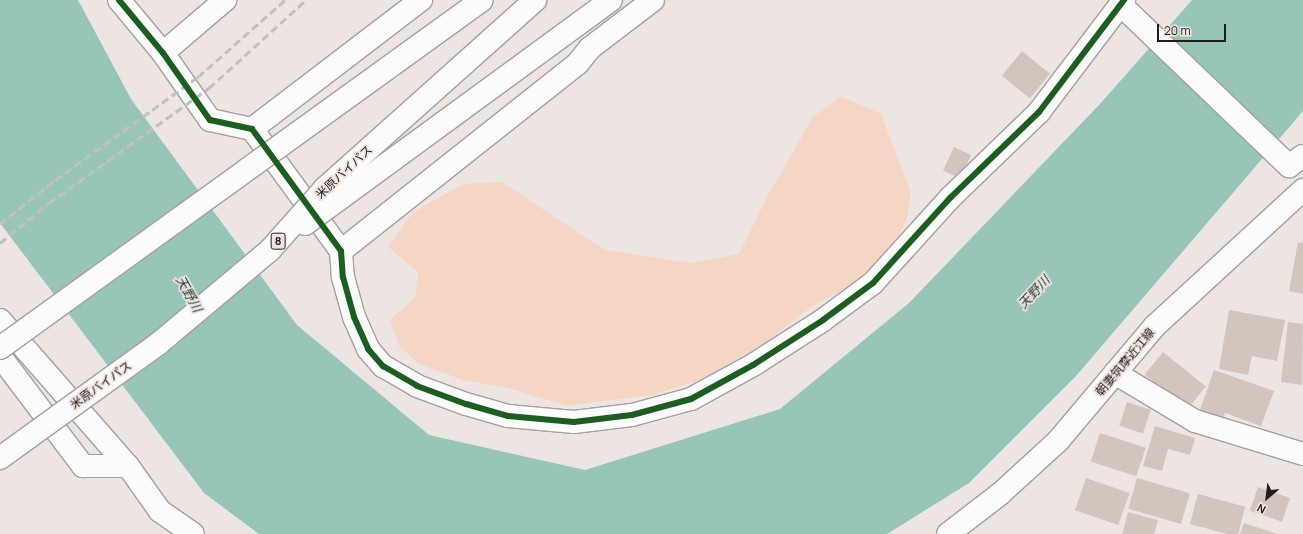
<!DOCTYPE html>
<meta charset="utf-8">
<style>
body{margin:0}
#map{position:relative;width:1303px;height:534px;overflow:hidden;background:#ece5e2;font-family:Manrope,"Noto Sans JP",sans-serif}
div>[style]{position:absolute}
.green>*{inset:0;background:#f5d6c4}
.water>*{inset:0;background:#97c5b8}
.building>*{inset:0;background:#d2c5be;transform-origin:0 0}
.roads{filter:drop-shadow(1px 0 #a5a09d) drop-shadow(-1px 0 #a5a09d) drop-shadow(0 1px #a5a09d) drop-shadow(0 -1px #a5a09d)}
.street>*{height:22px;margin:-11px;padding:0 11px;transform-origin:11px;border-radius:11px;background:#fcfbfb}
.secondary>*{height:22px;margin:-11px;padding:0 11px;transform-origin:11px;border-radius:11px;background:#fcfbfb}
.rail>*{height:3px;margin-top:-1.5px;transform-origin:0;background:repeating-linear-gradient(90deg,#c2c0c0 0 8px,transparent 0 12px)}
.bridges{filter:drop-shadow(1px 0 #a5a09d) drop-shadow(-1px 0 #a5a09d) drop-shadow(0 1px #a5a09d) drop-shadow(0 -1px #a5a09d)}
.highway-bridge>*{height:22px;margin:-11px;padding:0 11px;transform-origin:11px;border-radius:11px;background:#fcfbfb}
.cycleway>*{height:6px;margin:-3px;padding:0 3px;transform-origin:3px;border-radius:3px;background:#1b5e20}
span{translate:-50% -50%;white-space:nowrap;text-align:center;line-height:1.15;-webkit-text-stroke:3.5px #f0e4de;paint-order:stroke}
.shield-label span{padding:1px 3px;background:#f0e4de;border:1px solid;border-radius:3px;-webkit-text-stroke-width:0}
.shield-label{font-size:11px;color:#201c1a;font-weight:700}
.street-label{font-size:12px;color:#201c1a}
.water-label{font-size:13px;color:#14352e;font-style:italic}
.north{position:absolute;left:1247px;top:478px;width:40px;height:40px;-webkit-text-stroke:3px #f0e4de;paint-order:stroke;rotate:208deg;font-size:11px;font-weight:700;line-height:16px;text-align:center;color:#201c1a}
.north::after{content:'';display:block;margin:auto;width:14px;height:18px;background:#201c1a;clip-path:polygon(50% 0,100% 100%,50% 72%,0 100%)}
.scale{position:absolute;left:1157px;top:24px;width:69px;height:18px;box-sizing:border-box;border:2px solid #201c1a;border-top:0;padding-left:5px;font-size:12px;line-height:14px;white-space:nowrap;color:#201c1a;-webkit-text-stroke:3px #f0e4de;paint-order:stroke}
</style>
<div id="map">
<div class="green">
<div style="clip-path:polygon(841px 96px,881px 114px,911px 193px,907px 219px,899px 235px,864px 277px,810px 308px,763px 344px,700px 380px,652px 395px,567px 406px,508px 388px,462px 380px,418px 363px,399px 346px,390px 320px,415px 298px,418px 272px,388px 247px,412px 213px,463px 184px,502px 182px,605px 250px,691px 263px,739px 254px,767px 197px,813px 117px)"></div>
</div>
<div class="water">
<div style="clip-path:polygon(0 0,78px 0,131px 99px,297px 325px,429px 435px,585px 470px,780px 409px,909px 303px,1099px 105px,1192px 0,1303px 0,1303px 111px,1076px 376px,969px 483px,887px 534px,259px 534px,204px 493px,0 223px)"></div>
</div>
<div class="building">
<div style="left:1022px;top:51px;width:36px;height:32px;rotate:39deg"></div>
<div style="left:954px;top:147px;width:19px;height:26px;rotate:25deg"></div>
<div style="clip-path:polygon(1298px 242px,1303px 243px,1303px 294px,1289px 291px)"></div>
<div style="clip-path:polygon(1229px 310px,1285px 320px,1277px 361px,1252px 356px,1248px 375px,1219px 369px)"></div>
<div style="clip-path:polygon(1288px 322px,1303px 324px,1302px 385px,1281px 382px)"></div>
<div style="left:1163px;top:352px;width:55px;height:29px;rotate:39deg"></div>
<div style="clip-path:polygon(1214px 370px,1274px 391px,1261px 426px,1225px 413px,1222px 422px,1199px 413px)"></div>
<div style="left:1127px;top:402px;width:25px;height:25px;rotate:18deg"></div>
<div style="clip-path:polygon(1155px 426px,1195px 438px,1190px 455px,1168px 449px,1162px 471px,1143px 466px)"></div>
<div style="left:1100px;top:433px;width:48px;height:30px;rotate:18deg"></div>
<div style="left:1086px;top:478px;width:46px;height:34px;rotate:19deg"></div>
<div style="left:1137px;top:478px;width:55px;height:32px;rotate:16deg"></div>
<div style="left:1258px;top:487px;width:34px;height:25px;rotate:19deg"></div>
<div style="left:1198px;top:494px;width:49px;height:31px;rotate:15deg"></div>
<div style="clip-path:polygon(1128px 512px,1158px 520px,1154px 534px,1122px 534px)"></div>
<div style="clip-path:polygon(1244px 523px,1277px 534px,1240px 534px)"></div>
</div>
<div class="roads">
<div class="street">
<div style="left:119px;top:0;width:69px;rotate:50.3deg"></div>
<div style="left:163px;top:53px;width:82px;rotate:55deg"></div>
<div style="left:210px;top:120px;width:43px;rotate:12.1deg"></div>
<div style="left:252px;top:129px;width:151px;rotate:53.9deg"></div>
<div style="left:341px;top:251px;width:26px;rotate:86deg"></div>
<div style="left:343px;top:277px;width:41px;rotate:74.6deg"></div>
<div style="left:354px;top:317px;width:35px;rotate:66deg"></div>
<div style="left:368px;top:349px;width:23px;rotate:49deg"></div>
<div style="left:383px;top:366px;width:39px;rotate:30deg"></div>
<div style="left:417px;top:386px;width:52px;rotate:20.2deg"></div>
<div style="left:466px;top:404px;width:44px;rotate:15.9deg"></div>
<div style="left:508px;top:416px;width:66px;rotate:5.2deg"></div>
<div style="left:574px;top:422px;width:58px;rotate:-6.9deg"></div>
<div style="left:632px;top:415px;width:61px;rotate:-15.2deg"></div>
<div style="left:691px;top:399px;width:71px;rotate:-28.7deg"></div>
<div style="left:753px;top:365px;width:83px;rotate:-32.7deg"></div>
<div style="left:823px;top:320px;width:62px;rotate:-36.5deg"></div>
<div style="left:873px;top:283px;width:115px;rotate:-47.8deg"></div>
<div style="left:950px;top:198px;width:124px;rotate:-44deg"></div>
<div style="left:1039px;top:112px;width:141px;rotate:-52.8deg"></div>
<div style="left:1121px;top:5px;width:233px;rotate:43.8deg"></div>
<div style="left:1289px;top:166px;width:17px;rotate:-36deg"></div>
<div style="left:163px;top:53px;width:82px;rotate:-40.5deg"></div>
<div style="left:252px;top:129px;width:213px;rotate:-37.4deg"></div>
<div style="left:341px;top:251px;width:303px;rotate:-38.4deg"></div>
<div style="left:578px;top:63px;width:19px;rotate:-51deg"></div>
<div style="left:590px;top:48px;width:79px;rotate:-37.3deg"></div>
<div style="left:0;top:320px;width:194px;rotate:48.8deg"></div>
<div style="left:128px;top:466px;width:55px;rotate:54.6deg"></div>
<div style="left:160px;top:511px;width:40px;rotate:34.9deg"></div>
<div style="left:0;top:356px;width:138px;rotate:53deg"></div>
<div style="left:83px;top:466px;width:45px"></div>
<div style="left:1115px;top:373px;width:93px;rotate:31deg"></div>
<div style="left:1195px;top:421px;width:113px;rotate:17deg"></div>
</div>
<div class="secondary">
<div style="left:948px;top:534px;width:66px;rotate:-37.6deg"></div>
<div style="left:1000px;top:494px;width:79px;rotate:-42.4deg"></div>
<div style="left:1058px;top:441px;width:150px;rotate:-49.9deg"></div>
<div style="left:1155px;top:326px;width:201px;rotate:-42.6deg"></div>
</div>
</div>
<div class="rail">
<div style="left:0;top:224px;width:70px;rotate:-38.7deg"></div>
<div style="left:55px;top:180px;width:176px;rotate:-35.8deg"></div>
<div style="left:198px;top:77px;width:116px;rotate:-41.5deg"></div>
<div style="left:0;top:243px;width:63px;rotate:-39.2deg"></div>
<div style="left:49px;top:203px;width:197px;rotate:-35.7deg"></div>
<div style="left:209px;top:88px;width:131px;rotate:-42.2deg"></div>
</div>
<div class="bridges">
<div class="highway-bridge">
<div style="left:305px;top:224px;width:379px;rotate:-36.2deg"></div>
<div style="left:0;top:348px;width:594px;rotate:-35.83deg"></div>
<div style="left:0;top:458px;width:195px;rotate:-35.8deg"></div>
<div style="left:158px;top:344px;width:146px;rotate:-40deg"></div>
<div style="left:270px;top:250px;width:83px;rotate:-48.4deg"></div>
<div style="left:325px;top:188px;width:282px;rotate:-41.8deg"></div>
</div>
</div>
<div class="cycleway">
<div style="left:119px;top:0;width:69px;rotate:50.3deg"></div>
<div style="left:163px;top:53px;width:82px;rotate:55deg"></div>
<div style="left:210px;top:120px;width:43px;rotate:12.1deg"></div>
<div style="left:252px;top:129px;width:151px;rotate:53.9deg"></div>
<div style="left:341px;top:251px;width:26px;rotate:86deg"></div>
<div style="left:343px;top:277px;width:41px;rotate:74.6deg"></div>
<div style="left:354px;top:317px;width:35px;rotate:66deg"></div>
<div style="left:368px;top:349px;width:23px;rotate:49deg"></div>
<div style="left:383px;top:366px;width:39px;rotate:30deg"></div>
<div style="left:417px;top:386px;width:52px;rotate:20.2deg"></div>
<div style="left:466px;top:404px;width:44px;rotate:15.9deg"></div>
<div style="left:508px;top:416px;width:66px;rotate:5.2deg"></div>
<div style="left:574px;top:422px;width:58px;rotate:-6.9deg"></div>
<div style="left:632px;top:415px;width:61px;rotate:-15.2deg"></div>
<div style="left:691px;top:399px;width:71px;rotate:-28.7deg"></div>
<div style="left:753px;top:365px;width:83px;rotate:-32.7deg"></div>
<div style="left:823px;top:320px;width:62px;rotate:-36.5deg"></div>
<div style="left:873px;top:283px;width:115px;rotate:-47.8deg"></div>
<div style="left:950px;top:198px;width:124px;rotate:-44deg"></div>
<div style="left:1039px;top:112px;width:141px;rotate:-52.8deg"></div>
</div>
<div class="shield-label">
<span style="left:278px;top:241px">8</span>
</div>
<div class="street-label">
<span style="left:344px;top:172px;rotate:-43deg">米原バイパス</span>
<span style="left:1125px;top:362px;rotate:-50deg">朝妻筑摩近江線</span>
<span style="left:101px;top:385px;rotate:-36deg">米原バイパス</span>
</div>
<div class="water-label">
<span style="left:1034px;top:292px;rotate:-47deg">天野川</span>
<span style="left:189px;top:294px;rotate:61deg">天野川</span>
</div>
<div class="north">N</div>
<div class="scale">20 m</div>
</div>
